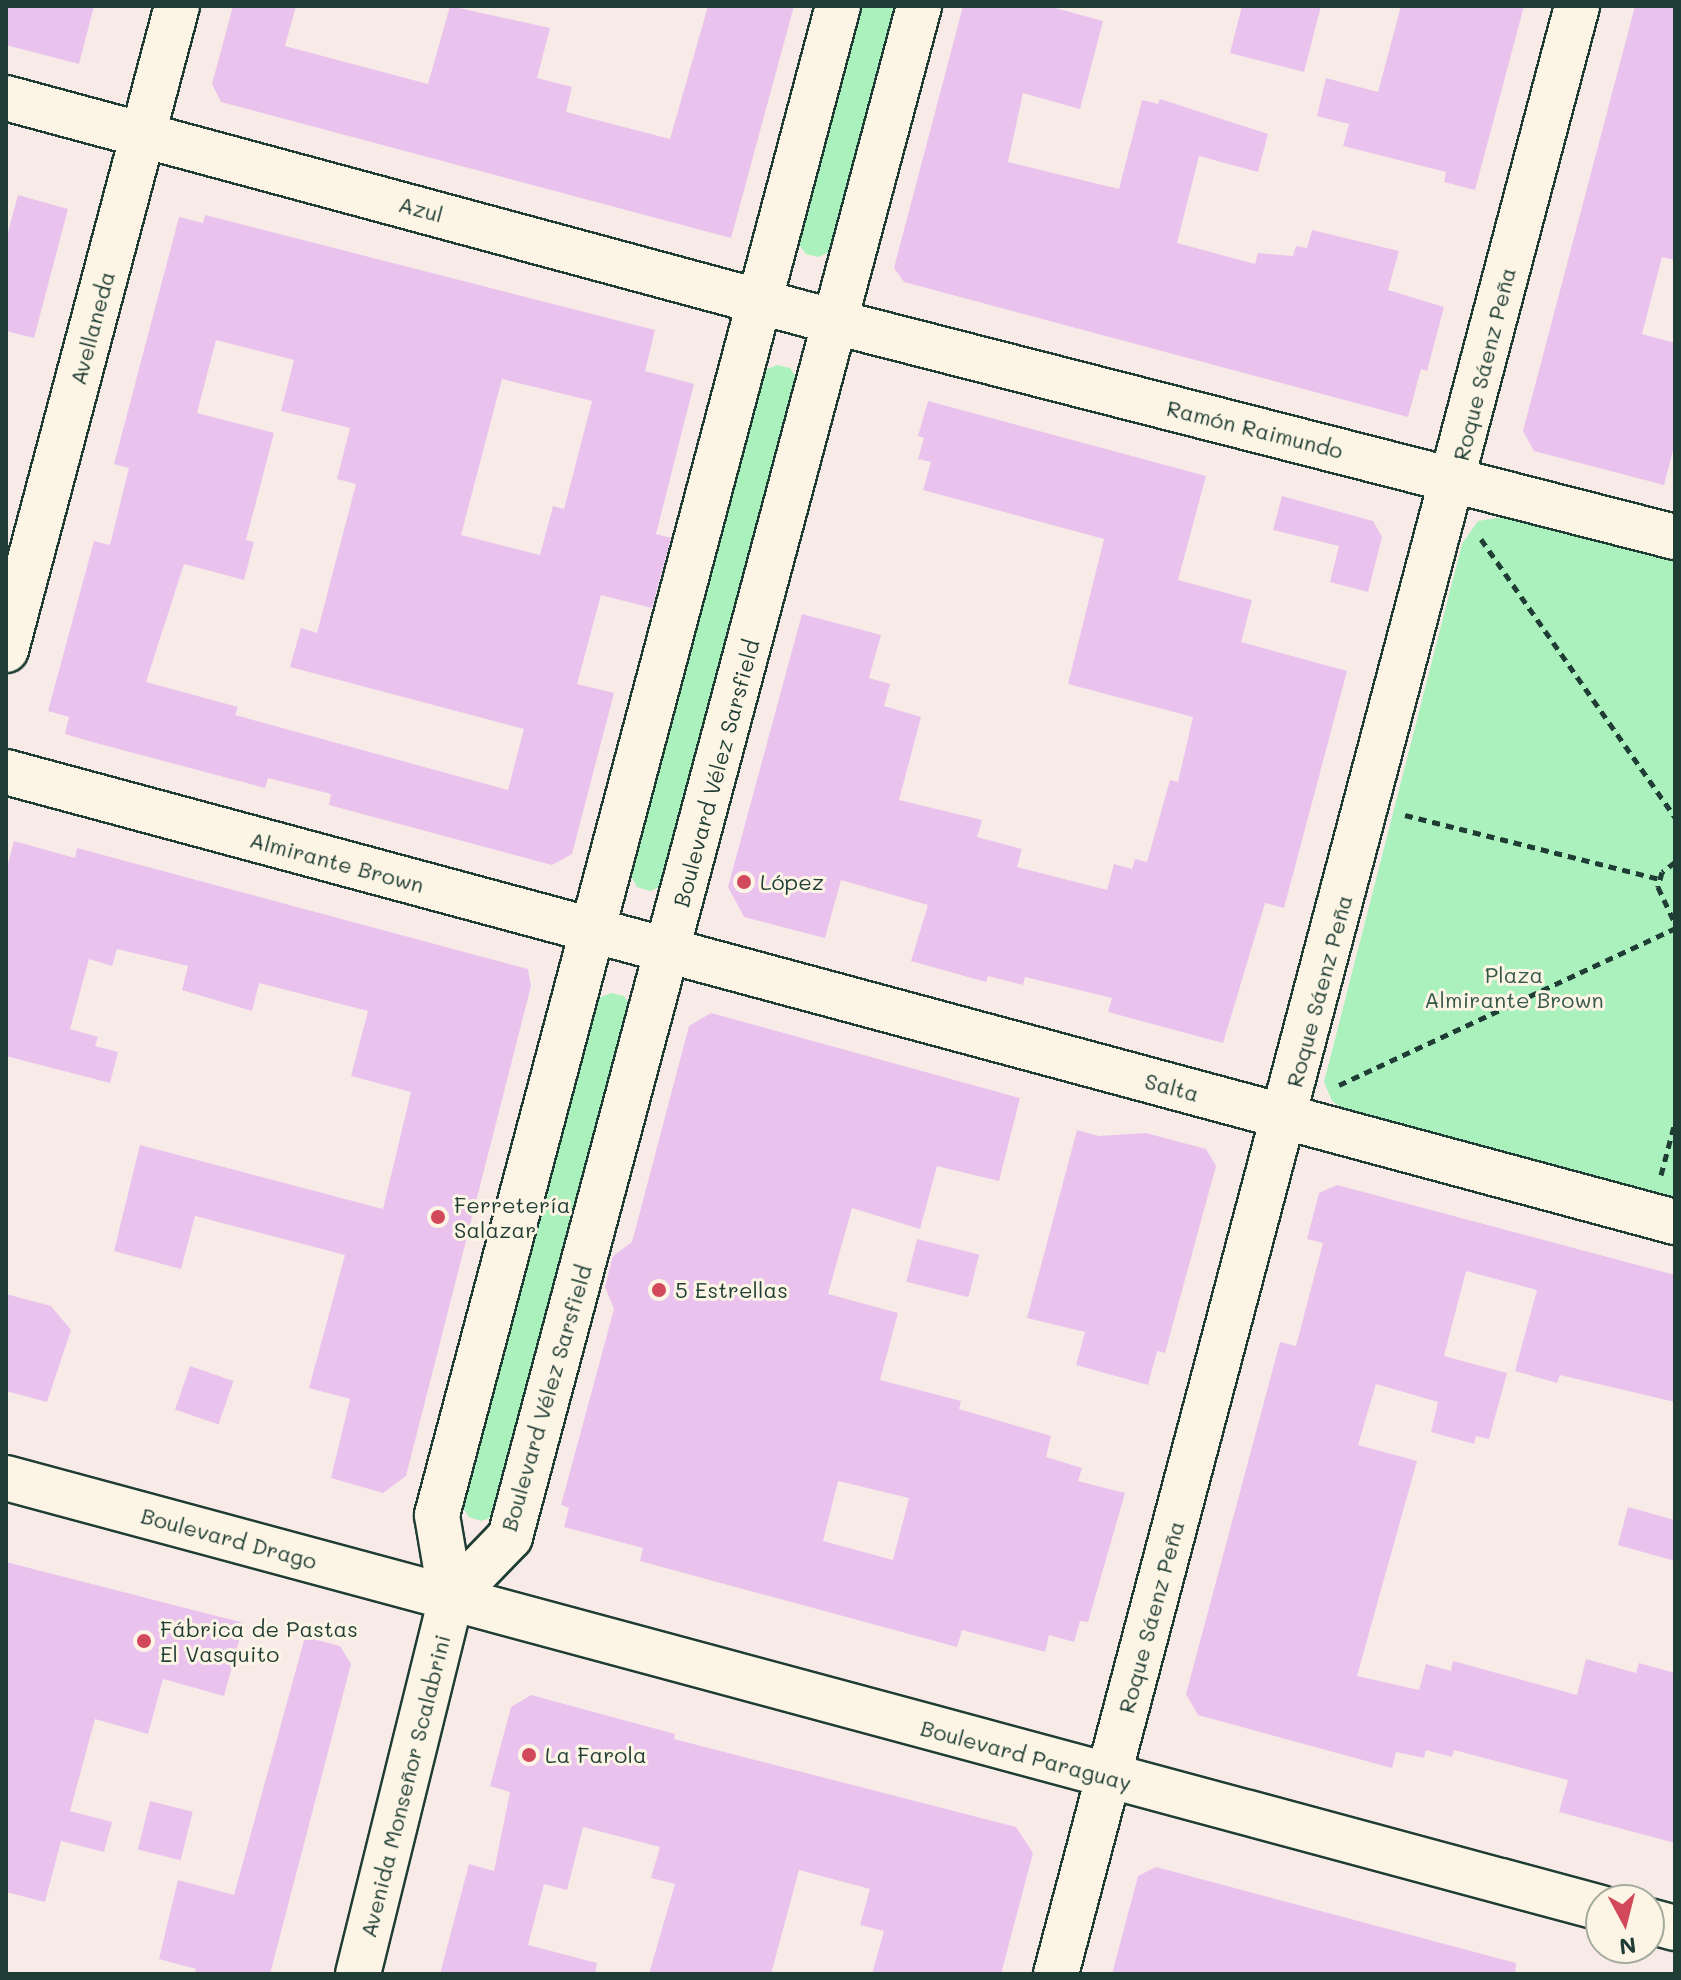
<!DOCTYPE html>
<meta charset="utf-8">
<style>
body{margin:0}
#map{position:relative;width:1681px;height:1980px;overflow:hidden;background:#f8ebe7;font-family:Mali,sans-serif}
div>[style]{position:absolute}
.green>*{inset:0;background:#abf1bd}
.building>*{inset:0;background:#e9c3ed;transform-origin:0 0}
.path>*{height:5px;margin-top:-2.5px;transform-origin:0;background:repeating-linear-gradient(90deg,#1f3d34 0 8px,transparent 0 14px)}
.roads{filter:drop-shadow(2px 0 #1f3d34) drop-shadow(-2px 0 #1f3d34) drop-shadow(0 2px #1f3d34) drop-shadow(0 -2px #1f3d34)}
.minor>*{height:44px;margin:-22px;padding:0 22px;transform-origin:22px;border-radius:22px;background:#fcf5e5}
.secondary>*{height:44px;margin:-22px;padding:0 22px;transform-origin:22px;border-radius:22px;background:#fcf5e5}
.dots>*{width:22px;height:22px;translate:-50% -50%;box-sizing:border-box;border:4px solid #fcf5e5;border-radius:50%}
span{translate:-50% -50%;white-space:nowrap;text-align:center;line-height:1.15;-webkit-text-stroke:6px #fcf5e5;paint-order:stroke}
.street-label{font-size:22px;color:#1f3d34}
.poi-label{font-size:22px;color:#1f3d34}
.left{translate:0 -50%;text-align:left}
.park-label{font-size:22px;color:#345849}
.frame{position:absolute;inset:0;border:8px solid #1f3d34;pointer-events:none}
.north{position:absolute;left:1585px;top:1884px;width:80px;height:80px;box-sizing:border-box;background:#fcf5e5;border:2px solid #a4ab9e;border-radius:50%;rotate:173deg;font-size:22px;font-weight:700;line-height:32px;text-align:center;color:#1f3d34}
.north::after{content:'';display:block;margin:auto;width:28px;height:36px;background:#d1495b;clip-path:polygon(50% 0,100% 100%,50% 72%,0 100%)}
</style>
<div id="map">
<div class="green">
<div style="clip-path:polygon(857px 6px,899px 6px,832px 251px,818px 257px,806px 254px,797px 242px)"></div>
<div style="clip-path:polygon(777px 365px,790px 368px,798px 380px,664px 885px,650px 891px,637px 887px,630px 874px,763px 371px)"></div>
<div style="clip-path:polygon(1509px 516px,1675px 546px,1675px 1199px,1344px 1109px,1332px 1101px,1324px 1082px,1462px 544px,1478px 521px)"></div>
<div style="clip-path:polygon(611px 993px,624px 996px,632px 1008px,495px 1516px,481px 1521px,469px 1517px,461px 1505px,596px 999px)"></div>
</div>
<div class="building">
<div style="clip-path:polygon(6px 6px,94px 6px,79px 64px,6px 45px)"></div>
<div style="clip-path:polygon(233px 6px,296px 6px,285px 46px,428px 84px,450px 6px,550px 28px,537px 78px,572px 87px,566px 112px,670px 139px,708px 6px,794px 6px,731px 238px,221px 102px,212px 84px)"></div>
<div style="clip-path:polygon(963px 6px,1048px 6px,1103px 21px,1080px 109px,1023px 93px,1008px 162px,1119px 189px,1142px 100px,1158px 104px,1160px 99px,1268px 134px,1258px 172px,1199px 156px,1177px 243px,1255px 264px,1258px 253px,1293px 256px,1296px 246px,1307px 248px,1312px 230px,1399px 251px,1388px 290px,1444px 307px,1427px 371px,1421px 369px,1408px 417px,904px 282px,894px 268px)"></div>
<div style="clip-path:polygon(1242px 6px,1321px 6px,1304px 72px,1230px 53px)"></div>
<div style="clip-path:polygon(1401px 6px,1524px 6px,1475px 190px,1444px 182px,1446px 172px,1343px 146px,1349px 124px,1317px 116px,1326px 78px,1378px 92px)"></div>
<div style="clip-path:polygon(1635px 6px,1675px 6px,1675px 260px,1662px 257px,1642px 334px,1675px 343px,1675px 443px,1664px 485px,1534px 451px,1523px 431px)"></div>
<div style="clip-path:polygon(18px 195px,68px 209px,34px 338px,6px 331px,6px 240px)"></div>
<div style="clip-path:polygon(evenodd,205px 215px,655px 330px,645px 371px,694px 384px,656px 534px,671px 538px,652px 608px,601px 595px,577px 684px,614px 693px,572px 854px,552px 865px,329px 805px,331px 794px,268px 778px,265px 788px,96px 743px,65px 734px,69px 717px,48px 711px,94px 541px,110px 545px,129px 468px,114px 464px,179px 217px,203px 223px,205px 215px,216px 340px,294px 360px,281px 411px,350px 428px,337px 479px,356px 484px,317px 633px,301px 628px,290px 667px,524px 729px,508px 790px,235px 715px,238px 707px,146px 682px,184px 564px,244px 580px,254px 542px,246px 540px,274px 433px,197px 413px,216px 340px,205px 215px,502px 379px,592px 401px,564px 509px,553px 506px,540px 555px,461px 535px,502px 379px)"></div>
<div style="clip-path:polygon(928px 401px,1206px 476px,1178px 580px,1252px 600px,1241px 642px,1347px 671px,1284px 908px,1265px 903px,1223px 1043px,1108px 1012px,1112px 998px,1025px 977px,1023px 985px,988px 976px,986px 982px,911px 961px,928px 905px,841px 880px,825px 938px,744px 917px,728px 887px,802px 614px,881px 635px,869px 678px,890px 684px,884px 706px,921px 717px,899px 800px,982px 820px,977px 837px,1022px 849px,1017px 867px,1107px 890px,1114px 864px,1132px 869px,1135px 859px,1147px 862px,1170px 780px,1178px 782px,1193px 717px,1068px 684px,1104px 539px,923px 490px,931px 462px,918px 459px,924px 438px,918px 436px)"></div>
<div style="clip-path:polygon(1282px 496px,1373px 521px,1382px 537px,1368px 592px,1330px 582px,1339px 546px,1273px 530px)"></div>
<div style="clip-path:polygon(14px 841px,75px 858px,77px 848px,528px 969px,531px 986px,406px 1476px,383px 1493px,331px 1478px,350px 1399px,309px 1388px,345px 1255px,195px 1216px,181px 1269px,114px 1251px,140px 1145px,383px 1209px,411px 1092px,351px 1076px,368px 1011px,259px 983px,252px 1011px,182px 990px,188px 966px,117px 949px,112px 966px,89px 959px,70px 1029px,98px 1037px,95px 1046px,118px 1052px,110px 1083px,6px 1056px,6px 871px)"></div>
<div style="clip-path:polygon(evenodd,711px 1013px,1020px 1098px,999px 1181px,937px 1166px,920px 1229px,852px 1208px,828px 1294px,898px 1313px,880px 1380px,961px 1401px,959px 1409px,1051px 1436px,1046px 1457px,1082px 1468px,1078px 1481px,1125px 1493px,1088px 1622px,1080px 1621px,1074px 1642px,1049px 1635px,1045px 1652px,962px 1630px,957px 1647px,640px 1561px,643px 1548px,564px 1527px,569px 1508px,561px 1505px,614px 1309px,605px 1287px,613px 1256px,632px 1242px,689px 1026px,711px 1013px,838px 1481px,909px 1498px,893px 1560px,823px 1541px,838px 1481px)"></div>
<div style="clip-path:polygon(1077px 1130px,1099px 1136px,1146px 1133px,1206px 1149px,1216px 1166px,1165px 1353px,1157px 1351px,1148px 1385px,1076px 1365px,1085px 1332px,1027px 1318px)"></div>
<div style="clip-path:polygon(1337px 1185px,1675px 1275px,1675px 1402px,1560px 1375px,1557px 1383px,1515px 1371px,1537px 1290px,1466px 1271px,1444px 1356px,1507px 1373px,1489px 1439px,1476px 1436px,1474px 1444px,1431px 1432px,1438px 1402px,1376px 1384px,1358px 1445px,1417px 1461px,1357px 1676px,1419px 1690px,1426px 1664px,1451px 1671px,1453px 1661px,1577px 1695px,1586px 1659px,1636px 1673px,1639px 1663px,1675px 1673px,1675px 1843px,1559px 1812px,1568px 1780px,1454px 1750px,1452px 1757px,1426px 1750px,1424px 1758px,1396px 1752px,1392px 1768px,1198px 1715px,1186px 1694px,1280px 1342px,1296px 1346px,1323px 1243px,1307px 1239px,1319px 1193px)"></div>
<div style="left:917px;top:1239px;width:64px;height:44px;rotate:14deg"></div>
<div style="clip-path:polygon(6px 1294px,51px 1306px,71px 1330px,47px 1402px,6px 1391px)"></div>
<div style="left:190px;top:1366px;width:46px;height:46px;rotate:19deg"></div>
<div style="clip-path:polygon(1628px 1507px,1675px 1520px,1675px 1561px,1618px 1545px)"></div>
<div style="clip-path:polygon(6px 1562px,244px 1623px,224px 1696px,163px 1679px,148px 1734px,95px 1719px,70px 1811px,112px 1822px,104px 1852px,61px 1841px,45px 1902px,6px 1892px)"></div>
<div style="clip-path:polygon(305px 1637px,340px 1646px,351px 1664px,270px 1974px,194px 1974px,196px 1969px,159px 1959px,178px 1880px,234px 1895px)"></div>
<div style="clip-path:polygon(531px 1695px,675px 1734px,674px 1739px,1016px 1827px,1033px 1853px,1001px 1974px,872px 1974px,884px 1931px,860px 1925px,870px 1889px,799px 1870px,771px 1974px,649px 1974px,675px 1884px,651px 1878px,660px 1847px,583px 1827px,567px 1890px,544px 1884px,528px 1945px,597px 1963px,595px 1974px,440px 1974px,469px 1864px,494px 1871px,510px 1792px,490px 1786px,511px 1707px)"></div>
<div style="left:150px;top:1801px;width:44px;height:50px;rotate:14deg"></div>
<div style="clip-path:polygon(1156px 1867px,1516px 1963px,1515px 1974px,1112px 1974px,1138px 1876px)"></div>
</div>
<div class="path">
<div style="left:1481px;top:539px;width:339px;rotate:55.1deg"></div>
<div style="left:1405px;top:815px;width:263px;rotate:14.1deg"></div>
<div style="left:1675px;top:862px;width:16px;rotate:142deg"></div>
<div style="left:1662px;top:872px;width:16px;rotate:105deg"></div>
<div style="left:1658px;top:887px;width:40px;rotate:65deg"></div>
<div style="left:1339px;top:1085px;width:371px;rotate:-25deg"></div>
<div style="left:1661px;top:1175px;width:55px;rotate:-75.2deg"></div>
</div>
<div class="roads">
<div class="minor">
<div style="left:6px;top:98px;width:859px;rotate:15.12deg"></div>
<div style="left:835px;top:322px;width:867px;rotate:14.36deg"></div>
<div style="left:6px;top:650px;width:666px;rotate:-75.13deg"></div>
<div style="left:6px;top:772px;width:1729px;rotate:15.09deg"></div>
<div style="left:1056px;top:1974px;width:2036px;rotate:-75.17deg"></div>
</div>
<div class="secondary">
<div style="left:6px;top:1478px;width:1652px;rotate:15.09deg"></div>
<div style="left:451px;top:1598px;width:85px;rotate:-46deg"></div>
<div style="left:510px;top:1537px;width:1585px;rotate:-75.04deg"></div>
<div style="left:1649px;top:1921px;width:27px;rotate:15deg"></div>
<div style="left:358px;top:1974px;width:387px;rotate:-76.1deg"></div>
<div style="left:451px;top:1598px;width:84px;rotate:-99.6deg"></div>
<div style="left:437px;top:1515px;width:1561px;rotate:-75.12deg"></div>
</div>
</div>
<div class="dots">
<div style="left:744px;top:882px;background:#d1495b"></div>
<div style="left:438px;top:1217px;background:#d1495b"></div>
<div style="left:659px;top:1290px;background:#d1495b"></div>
<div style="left:144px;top:1641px;background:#d1495b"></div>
<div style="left:529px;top:1755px;background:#d1495b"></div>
</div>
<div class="street-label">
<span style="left:421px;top:209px;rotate:15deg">Azul</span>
<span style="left:92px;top:328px;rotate:-75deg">Avellaneda</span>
<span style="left:1484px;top:364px;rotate:-76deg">Roque Sáenz Peña</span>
<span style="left:1255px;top:429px;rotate:14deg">Ramón Raimundo</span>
<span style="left:716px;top:773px;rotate:-75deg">Boulevard Vélez Sarsfield</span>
<span style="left:337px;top:862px;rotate:15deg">Almirante Brown</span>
<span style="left:1319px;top:991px;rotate:-75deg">Roque Sáenz Peña</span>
<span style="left:1172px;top:1087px;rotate:15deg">Salta</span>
<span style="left:546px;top:1398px;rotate:-74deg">Boulevard Vélez Sarsfield</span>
<span style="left:229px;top:1538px;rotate:15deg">Boulevard Drago</span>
<span style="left:1151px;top:1617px;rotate:-75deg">Roque Sáenz Peña</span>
<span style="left:1026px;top:1755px;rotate:15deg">Boulevard Paraguay</span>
<span style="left:405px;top:1786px;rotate:-76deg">Avenida Monseñor Scalabrini</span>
</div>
<div class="poi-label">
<span class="left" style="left:760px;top:882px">López</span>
<span class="left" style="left:454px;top:1217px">Ferretería<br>Salazar</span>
<span class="left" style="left:675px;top:1290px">5 Estrellas</span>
<span class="left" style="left:160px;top:1641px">Fábrica de Pastas<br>El Vasquito</span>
<span class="left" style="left:545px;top:1755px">La Farola</span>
</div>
<div class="park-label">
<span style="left:1514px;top:987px">Plaza<br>Almirante Brown</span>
</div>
<div class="frame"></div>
<div class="north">N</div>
</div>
